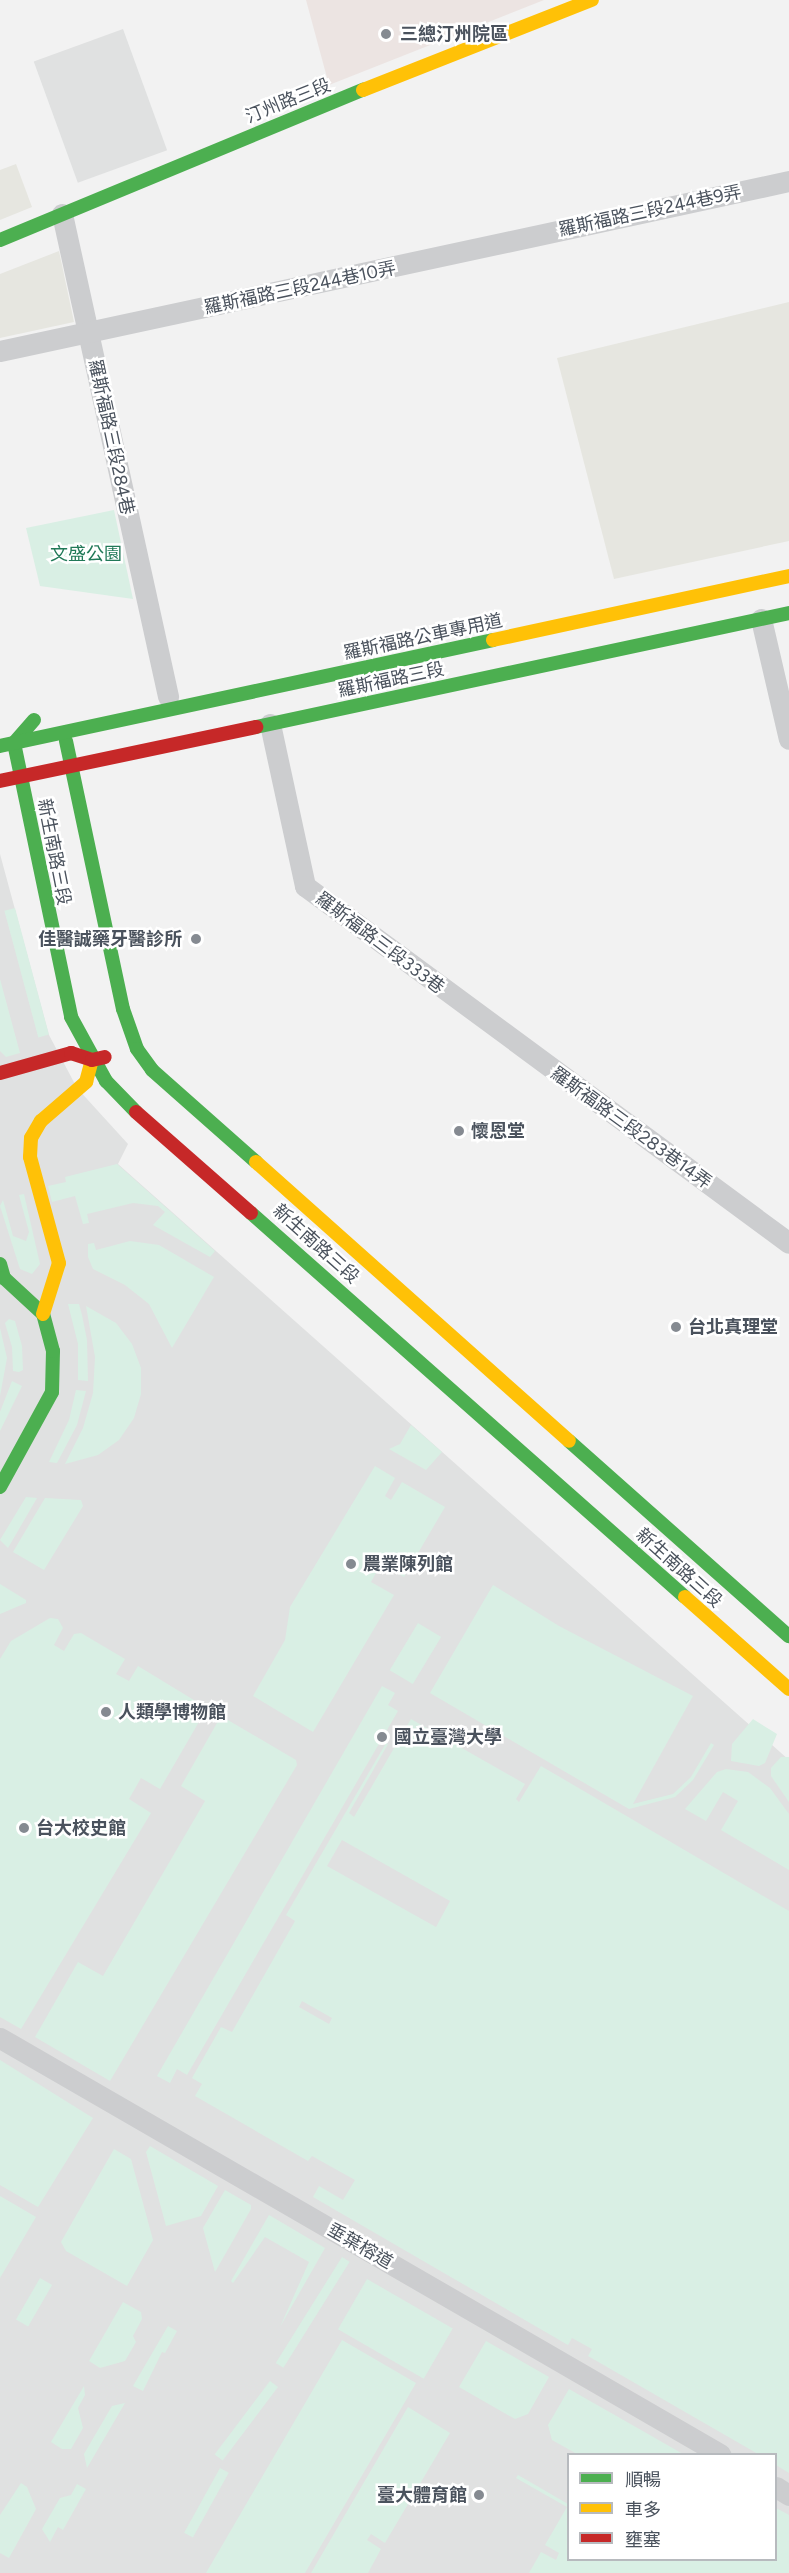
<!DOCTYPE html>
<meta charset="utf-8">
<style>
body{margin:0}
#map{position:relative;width:789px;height:2573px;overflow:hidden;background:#f2f2f2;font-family:Figtree,"Noto Sans TC",sans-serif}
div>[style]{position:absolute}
.commercial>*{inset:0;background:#e6e6e0}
.education>*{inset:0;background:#e0e1e1;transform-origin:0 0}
.medical>*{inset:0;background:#ece4e2}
.green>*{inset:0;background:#d9efe4;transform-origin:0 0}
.street>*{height:21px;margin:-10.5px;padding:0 10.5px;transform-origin:10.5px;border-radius:10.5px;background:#cccdcf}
.fast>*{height:14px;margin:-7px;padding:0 7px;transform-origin:7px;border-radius:7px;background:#4caf50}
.slow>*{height:14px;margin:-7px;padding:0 7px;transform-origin:7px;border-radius:7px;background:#ffc107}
.jam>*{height:14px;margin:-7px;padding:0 7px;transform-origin:7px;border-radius:7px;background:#c62828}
.dots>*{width:16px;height:16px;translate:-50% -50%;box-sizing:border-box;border:3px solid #fff;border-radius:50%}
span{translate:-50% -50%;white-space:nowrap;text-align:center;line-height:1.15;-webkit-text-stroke:5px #fff;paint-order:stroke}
.poi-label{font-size:18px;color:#4a525d;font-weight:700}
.left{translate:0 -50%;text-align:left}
.right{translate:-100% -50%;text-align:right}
.street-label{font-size:18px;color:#4a525d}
.park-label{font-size:18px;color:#217958}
.legend{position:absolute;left:567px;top:2453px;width:210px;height:108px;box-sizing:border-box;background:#fff;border:2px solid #b7babe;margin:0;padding:8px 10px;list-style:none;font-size:18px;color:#4a525d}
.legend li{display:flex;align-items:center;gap:12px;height:30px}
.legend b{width:30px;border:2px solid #b7babe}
</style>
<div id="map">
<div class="commercial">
<div style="clip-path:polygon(16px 164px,32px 207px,0 220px,0 170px)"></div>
<div style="clip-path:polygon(59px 251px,74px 322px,0 338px,0 274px)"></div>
<div style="clip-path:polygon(789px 302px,789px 541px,614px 579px,557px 358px)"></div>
</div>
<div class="education">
<div style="left:123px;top:29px;width:129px;height:95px;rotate:70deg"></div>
<div style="clip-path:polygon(evenodd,0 854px,49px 1035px,77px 1088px,128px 1144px,118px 1164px,789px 1760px,789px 2573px,0 2573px,0 854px,568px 2454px,776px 2454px,776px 2560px,568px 2560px,568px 2454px)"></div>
</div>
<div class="medical">
<div style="clip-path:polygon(306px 0,544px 0,329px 85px)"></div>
</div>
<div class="green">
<div style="clip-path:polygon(114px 510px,133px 599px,40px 586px,26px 528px)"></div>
<div style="left:15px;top:908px;width:131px;height:11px;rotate:75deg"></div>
<div style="clip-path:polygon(0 979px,20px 1053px,6px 1057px,0 1051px)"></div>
<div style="clip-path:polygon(117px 1164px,215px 1251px,210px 1257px,153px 1225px,165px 1212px,158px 1206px,133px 1203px,87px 1214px,89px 1223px,83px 1224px,75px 1196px,52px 1202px,48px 1186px,66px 1182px,65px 1177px)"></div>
<div style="clip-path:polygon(24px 1194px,40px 1264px,32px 1274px,20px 1269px,0 1206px,3px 1200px,13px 1236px,26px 1241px,29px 1232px,19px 1195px)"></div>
<div style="clip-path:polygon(130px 1241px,159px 1245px,214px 1277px,172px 1348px,149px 1304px,125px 1285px,93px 1269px,88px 1257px,88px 1244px,94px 1243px,96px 1250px)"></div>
<div style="clip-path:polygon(68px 1304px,79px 1304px,82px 1315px,87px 1340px,88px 1381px,78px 1380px,78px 1344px)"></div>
<div style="clip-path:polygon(86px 1306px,116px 1323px,132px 1344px,141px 1368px,141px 1394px,134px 1418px,119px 1440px,98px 1455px,65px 1464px,83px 1428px,93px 1393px,95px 1357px)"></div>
<div style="clip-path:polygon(9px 1319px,15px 1321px,22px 1346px,23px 1370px,19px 1372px,13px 1371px,12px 1347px,5px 1323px)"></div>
<div style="clip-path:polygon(0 1328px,7px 1358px,0 1396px)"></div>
<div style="clip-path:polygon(12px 1381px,22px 1386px,0 1431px,0 1412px)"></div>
<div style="clip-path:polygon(76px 1390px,86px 1391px,77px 1425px,57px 1463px,49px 1462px,69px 1420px)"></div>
<div style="clip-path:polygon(411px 1425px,442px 1452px,426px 1470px,389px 1449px,400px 1444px)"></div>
<div style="clip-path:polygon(375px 1466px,395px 1478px,385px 1496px,391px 1500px,402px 1482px,445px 1507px,404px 1577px,381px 1564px,371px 1582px,394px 1595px,313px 1732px,253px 1696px,285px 1640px,290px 1607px)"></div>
<div style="clip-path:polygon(26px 1497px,37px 1498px,8px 1548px,0 1540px)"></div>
<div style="clip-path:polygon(45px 1498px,81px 1500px,83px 1506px,44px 1570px,13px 1552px)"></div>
<div style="clip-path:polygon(0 1584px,26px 1600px,26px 1603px,0 1614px)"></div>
<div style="clip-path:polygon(493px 1585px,559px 1626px,693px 1696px,633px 1804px,673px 1794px,691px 1777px,711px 1743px,714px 1745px,693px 1780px,675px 1797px,629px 1809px,430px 1693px)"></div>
<div style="clip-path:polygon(50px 1618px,58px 1619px,63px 1628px,54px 1645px,64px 1651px,74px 1634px,81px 1633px,125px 1659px,116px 1674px,129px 1681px,138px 1666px,207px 1708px,160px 1789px,141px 1778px,129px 1799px,151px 1813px,21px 2029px,0 2017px,0 1659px,11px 1641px)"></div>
<div style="left:418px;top:1623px;width:27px;height:55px;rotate:31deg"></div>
<div style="clip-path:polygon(382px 1686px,395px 1693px,388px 1705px,398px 1711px,187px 2075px,177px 2069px,170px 2083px,157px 2076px)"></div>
<div style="clip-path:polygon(221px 1716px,296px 1760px,297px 1765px,110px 2081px,35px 2037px,78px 1962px,103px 1976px,205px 1801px,181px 1786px)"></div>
<div style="clip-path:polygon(evenodd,411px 1719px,525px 1784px,516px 1799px,519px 1802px,541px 1766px,789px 1911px,789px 2473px,776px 2465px,776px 2454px,758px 2454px,588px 2356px,592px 2349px,572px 2338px,568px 2345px,313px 2197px,319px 2186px,343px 2200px,355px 2180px,312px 2156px,308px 2161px,195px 2096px,202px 2084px,192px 2078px,221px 2027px,232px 2032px,295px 1921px,286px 1915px,386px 1743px,388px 1744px,349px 1813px,354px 1817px,411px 1719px,342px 1840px,450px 1901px,436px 1927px,327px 1866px,342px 1840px,411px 1719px,302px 2001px,332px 2018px,329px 2024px,299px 2007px,302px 2001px)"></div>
<div style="clip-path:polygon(753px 1719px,777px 1734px,765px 1763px,759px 1766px,731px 1761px,732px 1744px)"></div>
<div style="clip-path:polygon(781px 1757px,789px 1757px,789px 1802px,771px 1776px,771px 1768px)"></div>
<div style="clip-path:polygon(726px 1769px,748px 1772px,770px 1788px,789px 1814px,789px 1870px,721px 1830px,738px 1801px,723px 1792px,706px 1821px,685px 1809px,717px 1772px)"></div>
<div style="clip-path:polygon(0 2060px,93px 2118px,38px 2207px,0 2185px)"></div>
<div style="clip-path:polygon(150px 2146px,218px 2186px,201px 2216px,166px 2226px,146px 2152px)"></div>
<div style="clip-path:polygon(114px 2149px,131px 2159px,153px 2240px,127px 2286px,66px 2251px,61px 2242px)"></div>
<div style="clip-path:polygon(225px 2190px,251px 2205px,251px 2209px,215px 2272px,203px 2228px)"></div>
<div style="clip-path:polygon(0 2196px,36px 2217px,0 2278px)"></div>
<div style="clip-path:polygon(269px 2215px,325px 2248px,280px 2327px,309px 2262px,265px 2237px,233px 2283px,231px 2281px)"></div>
<div style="left:342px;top:2257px;width:9px;height:125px;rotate:32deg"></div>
<div style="left:40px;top:2278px;width:14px;height:48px;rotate:30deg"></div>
<div style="left:367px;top:2279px;width:99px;height:58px;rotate:30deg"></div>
<div style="clip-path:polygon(123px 2302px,141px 2312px,142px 2319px,133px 2336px,136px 2342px,125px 2361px,100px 2368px,89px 2361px)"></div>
<div style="clip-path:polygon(168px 2326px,177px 2331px,165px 2353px,162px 2352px,143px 2391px,133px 2386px)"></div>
<div style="clip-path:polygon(342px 2340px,416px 2383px,305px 2573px,206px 2573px)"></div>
<div style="clip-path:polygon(486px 2341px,549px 2377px,528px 2414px,515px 2419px,459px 2387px)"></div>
<div style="left:270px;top:2381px;width:10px;height:92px;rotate:37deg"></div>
<div style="clip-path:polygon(84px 2386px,85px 2395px,78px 2408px,83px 2428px,71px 2449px,62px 2449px,51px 2442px)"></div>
<div style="clip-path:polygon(569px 2389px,634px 2426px,683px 2454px,577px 2454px,552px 2440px,548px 2425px)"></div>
<div style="clip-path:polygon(125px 2403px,87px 2468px,84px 2454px,112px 2406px)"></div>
<div style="clip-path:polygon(408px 2407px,450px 2433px,385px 2543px,371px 2534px,367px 2540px,381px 2549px,368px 2573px,311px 2573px)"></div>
<div style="left:220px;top:2468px;width:10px;height:74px;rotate:29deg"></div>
<div style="clip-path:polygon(518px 2475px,568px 2504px,568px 2560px,776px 2560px,776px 2508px,789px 2515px,789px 2573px,529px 2573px,541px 2552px,556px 2560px,559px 2553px,545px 2545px,567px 2507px,516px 2478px)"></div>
<div style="clip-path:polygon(21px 2483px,27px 2487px,36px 2509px,9px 2558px,0 2553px,0 2515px)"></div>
<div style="clip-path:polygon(77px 2484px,86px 2489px,63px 2530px,58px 2527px,50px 2542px,42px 2529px,60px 2498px,71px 2495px)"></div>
</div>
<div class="street">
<div style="left:62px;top:214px;width:494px;rotate:77.6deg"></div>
<div style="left:0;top:351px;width:807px;rotate:-12.16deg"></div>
<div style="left:761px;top:619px;width:123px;rotate:76.9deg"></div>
<div style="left:270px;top:724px;width:166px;rotate:77.8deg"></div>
<div style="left:305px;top:886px;width:601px;rotate:36.41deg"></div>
<div style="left:0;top:2038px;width:832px;rotate:30.02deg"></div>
<div style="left:776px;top:2487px;width:15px;rotate:32deg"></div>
</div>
<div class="fast">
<div style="left:0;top:240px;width:393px;rotate:-22.5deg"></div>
<div style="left:34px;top:720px;width:30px;rotate:131deg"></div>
<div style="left:14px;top:743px;width:280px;rotate:78.2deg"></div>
<div style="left:71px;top:1017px;width:73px;rotate:61.3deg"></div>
<div style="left:106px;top:1081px;width:43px;rotate:45.9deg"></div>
<div style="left:256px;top:727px;width:545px;rotate:-12.07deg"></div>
<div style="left:66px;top:741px;width:274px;rotate:78deg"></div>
<div style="left:123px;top:1009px;width:42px;rotate:70.7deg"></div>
<div style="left:137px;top:1049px;width:26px;rotate:54deg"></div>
<div style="left:152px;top:1070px;width:139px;rotate:41.5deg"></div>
<div style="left:0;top:746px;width:504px;rotate:-12.13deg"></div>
<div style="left:251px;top:1213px;width:579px;rotate:41.5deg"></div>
<div style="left:0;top:1264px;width:15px;rotate:74deg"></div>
<div style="left:4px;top:1278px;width:53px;rotate:42.7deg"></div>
<div style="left:569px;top:1441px;width:294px;rotate:41.6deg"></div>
<div style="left:0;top:1487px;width:108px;rotate:-61.3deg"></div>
<div style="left:52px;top:1392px;width:41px;rotate:-88.6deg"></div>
<div style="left:53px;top:1351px;width:38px;rotate:-105deg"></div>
</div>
<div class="slow">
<div style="left:363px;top:90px;width:246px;rotate:-21.5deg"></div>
<div style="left:493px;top:640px;width:303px;rotate:-12.2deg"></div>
<div style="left:256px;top:1162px;width:419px;rotate:41.7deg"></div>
<div style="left:43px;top:1314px;width:53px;rotate:-72.6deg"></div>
<div style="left:59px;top:1263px;width:110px;rotate:-105.3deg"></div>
<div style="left:30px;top:1157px;width:19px;rotate:-87deg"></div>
<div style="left:31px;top:1138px;width:20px;rotate:-60deg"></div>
<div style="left:41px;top:1121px;width:60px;rotate:-40.9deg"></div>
<div style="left:86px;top:1082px;width:23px;rotate:-75deg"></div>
<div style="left:685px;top:1597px;width:139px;rotate:41.5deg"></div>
</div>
<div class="jam">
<div style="left:0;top:781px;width:262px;rotate:-11.9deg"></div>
<div style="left:0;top:1073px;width:74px;rotate:-15.7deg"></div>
<div style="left:71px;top:1053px;width:22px;rotate:18deg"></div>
<div style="left:92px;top:1060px;width:13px;rotate:-13deg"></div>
<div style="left:136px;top:1112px;width:153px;rotate:41.3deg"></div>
</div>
<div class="dots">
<div style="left:386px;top:34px;background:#858a91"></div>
<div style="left:196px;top:939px;background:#858a91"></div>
<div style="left:459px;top:1131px;background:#858a91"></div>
<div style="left:676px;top:1327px;background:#858a91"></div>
<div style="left:351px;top:1564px;background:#858a91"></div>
<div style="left:106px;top:1712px;background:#858a91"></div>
<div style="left:382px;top:1737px;background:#858a91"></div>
<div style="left:24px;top:1828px;background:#858a91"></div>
<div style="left:479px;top:2495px;background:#858a91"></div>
</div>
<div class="poi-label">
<span class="left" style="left:400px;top:34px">三總汀州院區</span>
<span class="right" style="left:182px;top:939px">佳醫誠藥牙醫診所</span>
<span class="left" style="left:471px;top:1131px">懷恩堂</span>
<span class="left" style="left:688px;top:1327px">台北真理堂</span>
<span class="left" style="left:363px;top:1564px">農業陳列館</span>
<span class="left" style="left:118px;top:1712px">人類學博物館</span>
<span class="left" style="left:394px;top:1737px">國立臺灣大學</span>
<span class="left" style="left:36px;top:1828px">台大校史館</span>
<span class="right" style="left:467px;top:2495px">臺大體育館</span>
</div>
<div class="street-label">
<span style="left:288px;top:101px;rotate:-22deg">汀州路三段</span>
<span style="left:650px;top:211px;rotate:-12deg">羅斯福路三段244巷9弄</span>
<span style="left:300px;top:288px;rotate:-12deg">羅斯福路三段244巷10弄</span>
<span style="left:111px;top:437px;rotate:78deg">羅斯福路三段284巷</span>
<span style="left:423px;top:637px;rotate:-12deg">羅斯福路公車專用道</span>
<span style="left:391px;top:680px;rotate:-12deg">羅斯福路三段</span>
<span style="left:54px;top:852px;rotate:79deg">新生南路三段</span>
<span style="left:380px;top:943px;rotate:37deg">羅斯福路三段333巷</span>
<span style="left:631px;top:1128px;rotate:36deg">羅斯福路三段283巷14弄</span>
<span style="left:316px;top:1244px;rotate:42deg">新生南路三段</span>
<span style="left:679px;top:1568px;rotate:42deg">新生南路三段</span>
<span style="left:360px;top:2246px;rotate:30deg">垂葉榕道</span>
</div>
<div class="park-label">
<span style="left:86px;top:554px">文盛公園</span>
</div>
<ul class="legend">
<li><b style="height:8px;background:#4caf50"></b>順暢</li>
<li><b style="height:8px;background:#ffc107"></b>車多</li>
<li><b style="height:8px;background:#c62828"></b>壅塞</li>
</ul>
</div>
